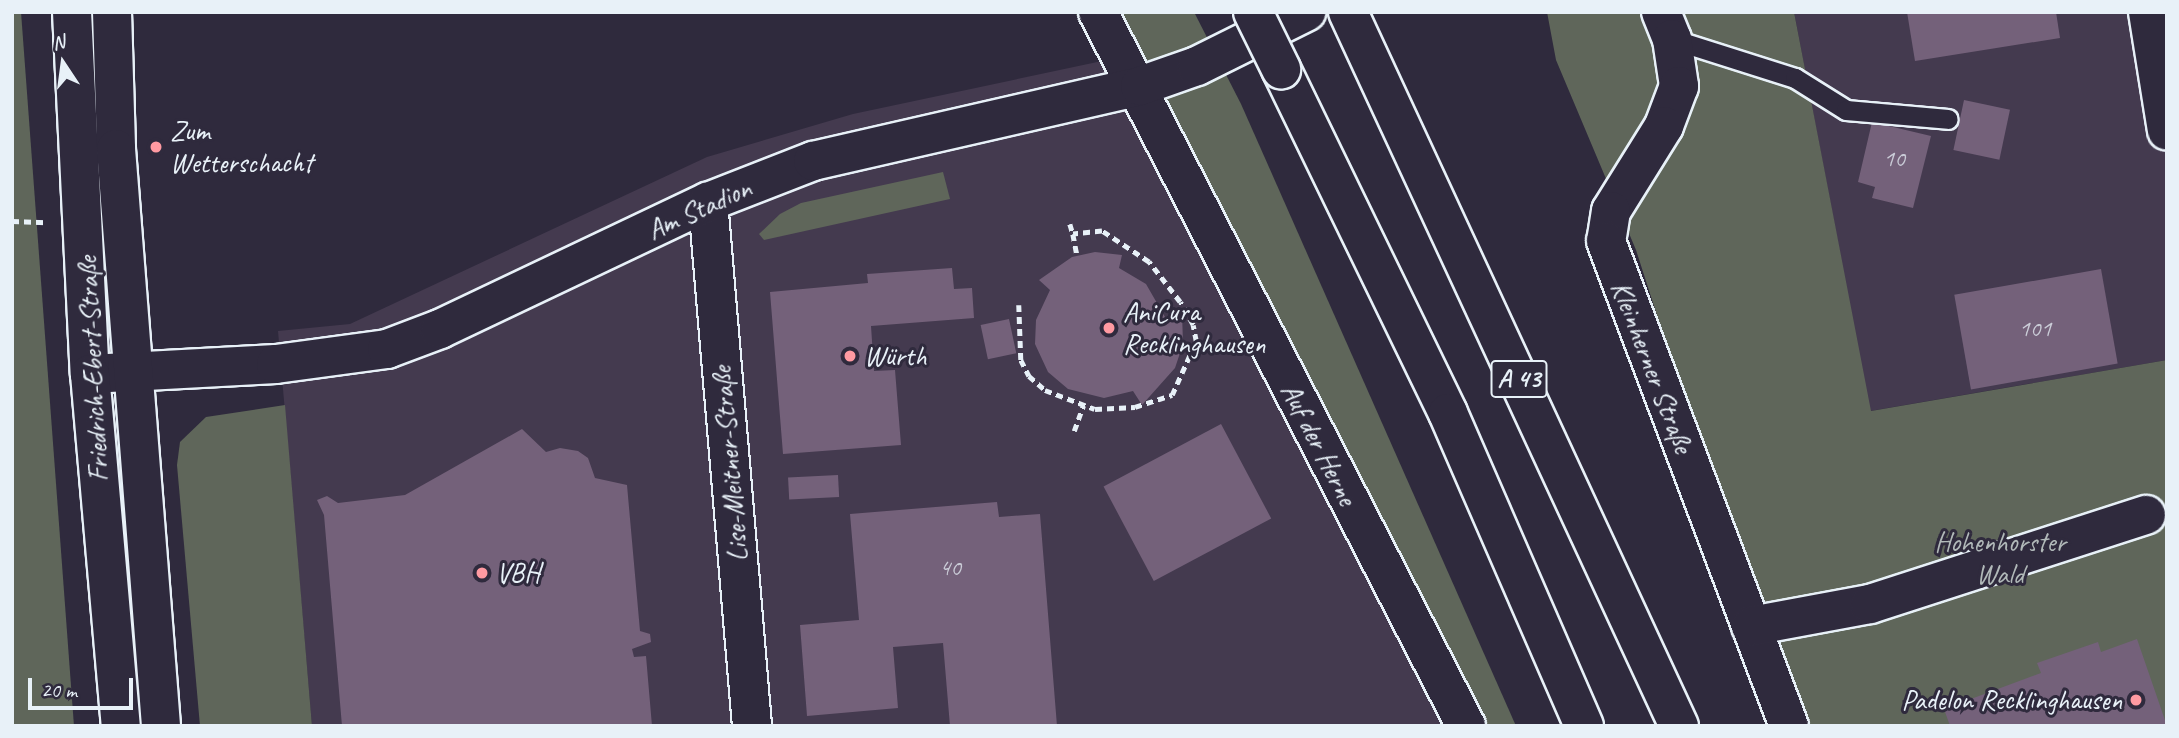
<!DOCTYPE html>
<meta charset="utf-8">
<style>
body{margin:0}
#map{position:relative;width:2179px;height:738px;overflow:hidden;background:#2f2a3d;font-family:Caveat,sans-serif}
div>[style]{position:absolute}
.built>*{inset:0;background:#443a4f}
.green>*{inset:0;background:#5f665a}
.building>*{inset:0;background:#74617a;transform-origin:0 0}
.path>*{height:4.5px;margin-top:-2.25px;transform-origin:0;background:repeating-linear-gradient(90deg,#e8f1f8 0 7px,transparent 0 12px)}
.roads{filter:drop-shadow(2px 0 #e8f1f8) drop-shadow(-2px 0 #e8f1f8) drop-shadow(0 2px #e8f1f8) drop-shadow(0 -2px #e8f1f8)}
.lane>*{height:19px;margin:-9.5px;padding:0 9.5px;transform-origin:9.5px;border-radius:9.5px;background:#2f2a3d}
.street>*{height:38px;margin:-19px;padding:0 19px;transform-origin:19px;border-radius:19px;background:#2f2a3d}
.secondary>*{height:38px;margin:-19px;padding:0 19px;transform-origin:19px;border-radius:19px;background:#2f2a3d}
.highway>*{height:38px;margin:-19px;padding:0 19px;transform-origin:19px;border-radius:19px;background:#2f2a3d}
.bridges{filter:drop-shadow(2px 0 #e8f1f8) drop-shadow(-2px 0 #e8f1f8) drop-shadow(0 2px #e8f1f8) drop-shadow(0 -2px #e8f1f8)}
.highway-bridge>*{height:38px;margin:-19px;padding:0 19px;transform-origin:19px;border-radius:19px;background:#2f2a3d}
.dots>*{width:19px;height:19px;translate:-50% -50%;box-sizing:border-box;border:4px solid #2f2a3d;border-radius:50%}
span{translate:-50% -50%;white-space:nowrap;text-align:center;line-height:1.15;-webkit-text-stroke:6px #2f2a3d;paint-order:stroke}
.number-label{font-size:24px;color:#cbcdd8}
.number-label span{-webkit-text-stroke-width:0}
.shield-label span{padding:2px 5px;background:#2f2a3d;border:2px solid;border-radius:5px;-webkit-text-stroke-width:0}
.shield-label{font-size:26px;color:#e8f1f8;font-weight:700}
.poi-label{font-size:28px;color:#e8f1f8}
.left{translate:0 -50%;text-align:left}
.right{translate:-100% -50%;text-align:right}
.street-label{font-size:28px;color:#e8f1f8}
.park-label{font-size:28px;color:#b1b9b9}
.frame{position:absolute;inset:0;border:14px solid #e8f1f8;pointer-events:none}
.north{position:absolute;left:28px;top:28px;width:70px;height:70px;-webkit-text-stroke:5px #2f2a3d;paint-order:stroke;rotate:347deg;font-size:19px;font-weight:700;line-height:28px;text-align:center;color:#e8f1f8}
.north::after{content:'';display:block;margin:auto;width:24px;height:32px;background:#e8f1f8;clip-path:polygon(50% 0,100% 100%,50% 72%,0 100%)}
.scale{position:absolute;left:28px;top:678px;width:105px;height:32px;box-sizing:border-box;border:4px solid #e8f1f8;border-top:0;padding-left:9px;font-size:21px;line-height:24px;white-space:nowrap;color:#e8f1f8;-webkit-text-stroke:5px #2f2a3d;paint-order:stroke}
</style>
<div id="map">
<div class="built">
<div style="clip-path:polygon(1794px 12px,2167px 12px,2167px 360px,1870px 411px)"></div>
<div style="clip-path:polygon(1102px 61px,1461px 726px,312px 726px,278px 331px,350px 324px,707px 157px,853px 114px)"></div>
</div>
<div class="green">
<div style="clip-path:polygon(12px 12px,21px 12px,74px 726px,12px 726px)"></div>
<div style="clip-path:polygon(1075px 12px,1194px 12px,1241px 104px,1516px 726px,1461px 726px)"></div>
<div style="clip-path:polygon(1547px 12px,1794px 12px,1871px 411px,2167px 360px,2167px 726px,1801px 726px,1736px 561px,1636px 250px,1556px 60px)"></div>
<div style="clip-path:polygon(943px 172px,950px 199px,764px 240px,759px 234px,780px 214px,801px 203px)"></div>
<div style="clip-path:polygon(285px 405px,312px 726px,200px 726px,177px 465px,180px 442px,206px 417px)"></div>
</div>
<div class="building">
<div style="clip-path:polygon(1907px 12px,2056px 12px,2060px 38px,1915px 61px)"></div>
<div style="left:1964px;top:100px;width:47px;height:51px;rotate:12deg"></div>
<div style="clip-path:polygon(1872px 122px,1931px 136px,1913px 208px,1872px 198px,1875px 187px,1858px 182px)"></div>
<div style="clip-path:polygon(1095px 252px,1122px 255px,1119px 268px,1146px 284px,1165px 317px,1182px 312px,1183px 344px,1175px 368px,1142px 405px,1133px 391px,1104px 398px,1068px 389px,1048px 372px,1035px 344px,1036px 320px,1050px 290px,1039px 280px,1072px 257px)"></div>
<div style="clip-path:polygon(952px 268px,954px 289px,972px 288px,974px 318px,871px 326px,874px 371px,895px 370px,901px 445px,783px 454px,770px 292px,868px 283px,867px 274px)"></div>
<div style="left:2101px;top:269px;width:96px;height:149px;rotate:80deg"></div>
<div style="left:1009px;top:319px;width:35px;height:29px;rotate:78deg"></div>
<div style="left:1221px;top:424px;width:107px;height:133px;rotate:62deg"></div>
<div style="clip-path:polygon(522px 429px,546px 452px,560px 448px,578px 451px,588px 458px,595px 478px,627px 485px,640px 631px,650px 634px,651px 642px,632px 649px,634px 657px,646px 656px,652px 726px,342px 726px,324px 515px,317px 500px,327px 496px,338px 503px,405px 495px)"></div>
<div style="left:838px;top:475px;width:22px;height:50px;rotate:87deg"></div>
<div style="clip-path:polygon(997px 502px,999px 517px,1040px 514px,1057px 726px,950px 726px,943px 643px,893px 647px,898px 708px,807px 716px,800px 625px,859px 620px,850px 514px)"></div>
<div style="clip-path:polygon(2137px 639px,2167px 726px,1950px 726px,1944px 709px,2041px 673px,2037px 663px,2098px 642px,2101px 652px)"></div>
</div>
<div class="path">
<div style="left:12px;top:221px;width:34px;rotate:2deg"></div>
<div style="left:1070px;top:224px;width:10px;rotate:73deg"></div>
<div style="left:1019px;top:305px;width:55px;rotate:87.9deg"></div>
<div style="left:1021px;top:360px;width:18px;rotate:63deg"></div>
<div style="left:1029px;top:376px;width:21px;rotate:41deg"></div>
<div style="left:1045px;top:390px;width:53px;rotate:20.8deg"></div>
<div style="left:1095px;top:409px;width:40px;rotate:-2.9deg"></div>
<div style="left:1135px;top:407px;width:39px;rotate:-18deg"></div>
<div style="left:1172px;top:395px;width:59px;rotate:-66deg"></div>
<div style="left:1196px;top:341px;width:16px;rotate:-101deg"></div>
<div style="left:1193px;top:325px;width:26px;rotate:-119deg"></div>
<div style="left:1180px;top:302px;width:51px;rotate:-127.8deg"></div>
<div style="left:1149px;top:262px;width:56px;rotate:-146.6deg"></div>
<div style="left:1102px;top:231px;width:29px;rotate:174deg"></div>
<div style="left:1073px;top:234px;width:21px;rotate:79deg"></div>
<div style="left:1074px;top:431px;width:27px;rotate:-70deg"></div>
</div>
<div class="roads">
<div class="lane">
<div style="left:1672px;top:39px;width:129px;rotate:17.6deg"></div>
<div style="left:1795px;top:78px;width:60px;rotate:32.1deg"></div>
<div style="left:1846px;top:110px;width:102px;rotate:5deg"></div>
</div>
<div class="street">
<div style="left:1098px;top:12px;width:803px;rotate:62.73deg"></div>
<div style="left:1661px;top:12px;width:29px;rotate:68deg"></div>
<div style="left:1672px;top:39px;width:48px;rotate:81.5deg"></div>
<div style="left:1679px;top:86px;width:43px;rotate:110.6deg"></div>
<div style="left:1664px;top:126px;width:100px;rotate:121.9deg"></div>
<div style="left:1611px;top:211px;width:30px;rotate:99deg"></div>
<div style="left:1606px;top:241px;width:518px;rotate:69.33deg"></div>
<div style="left:2148px;top:12px;width:120px;rotate:80.9deg"></div>
<div style="left:708px;top:202px;width:526px;rotate:85.2deg"></div>
<div style="left:90px;top:374px;width:186px;rotate:-3.1deg"></div>
<div style="left:276px;top:364px;width:112px;rotate:-7.7deg"></div>
<div style="left:387px;top:349px;width:57px;rotate:-20.7deg"></div>
<div style="left:440px;top:329px;width:297px;rotate:-25.4deg"></div>
<div style="left:708px;top:202px;width:113px;rotate:-21.3deg"></div>
<div style="left:813px;top:161px;width:335px;rotate:-12.9deg"></div>
<div style="left:1140px;top:86px;width:60px;rotate:-19.3deg"></div>
<div style="left:1197px;top:66px;width:122px;rotate:-26.4deg"></div>
<div style="left:1751px;top:626px;width:121px;rotate:-10.5deg"></div>
<div style="left:1870px;top:604px;width:290px;rotate:-17.9deg"></div>
</div>
<div class="secondary">
<div style="left:72px;top:12px;width:362px;rotate:87.2deg"></div>
<div style="left:90px;top:374px;width:353px;rotate:85deg"></div>
<div style="left:112px;top:12px;width:137px;rotate:88.3deg"></div>
<div style="left:116px;top:149px;width:579px;rotate:85.54deg"></div>
</div>
<div class="highway">
<div style="left:1348px;top:12px;width:787px;rotate:65.13deg"></div>
<div style="left:1281px;top:69px;width:382px;rotate:64.1deg"></div>
<div style="left:1448px;top:413px;width:341px;rotate:66.5deg"></div>
</div>
</div>
<div class="bridges">
<div class="highway-bridge">
<div style="left:1253px;top:12px;width:64px;rotate:63.8deg"></div>
</div>
</div>
<div class="dots">
<div style="left:156px;top:147px;background:#ff9aa2"></div>
<div style="left:1109px;top:328px;background:#ff9aa2"></div>
<div style="left:850px;top:356px;background:#ff9aa2"></div>
<div style="left:482px;top:573px;background:#ff9aa2"></div>
<div style="left:2136px;top:700px;background:#ff9aa2"></div>
</div>
<div class="number-label">
<span style="left:1894px;top:159px">10</span>
<span style="left:2035px;top:329px">101</span>
<span style="left:950px;top:568px">40</span>
</div>
<div class="shield-label">
<span style="left:1519px;top:379px">A 43</span>
</div>
<div class="poi-label">
<span class="left" style="left:170px;top:147px">Zum<br>Wetterschacht</span>
<span class="left" style="left:1123px;top:328px">AniCura<br>Recklinghausen</span>
<span class="left" style="left:864px;top:356px">Würth</span>
<span class="left" style="left:496px;top:573px">VBH</span>
<span class="right" style="left:2122px;top:700px">Padelon Recklinghausen</span>
</div>
<div class="street-label">
<span style="left:699px;top:209px;rotate:-24deg">Am Stadion</span>
<span style="left:1652px;top:367px;rotate:69deg">Kleinherner Straße</span>
<span style="left:93px;top:369px;rotate:-93deg">Friedrich-Ebert-Straße</span>
<span style="left:1319px;top:444px;rotate:63deg">Auf der Herne</span>
<span style="left:730px;top:464px;rotate:-95deg">Lise-Meitner-Straße</span>
</div>
<div class="park-label">
<span style="left:2000px;top:558px">Hohenhorster<br>Wald</span>
</div>
<div class="frame"></div>
<div class="north">N</div>
<div class="scale">20 m</div>
</div>
